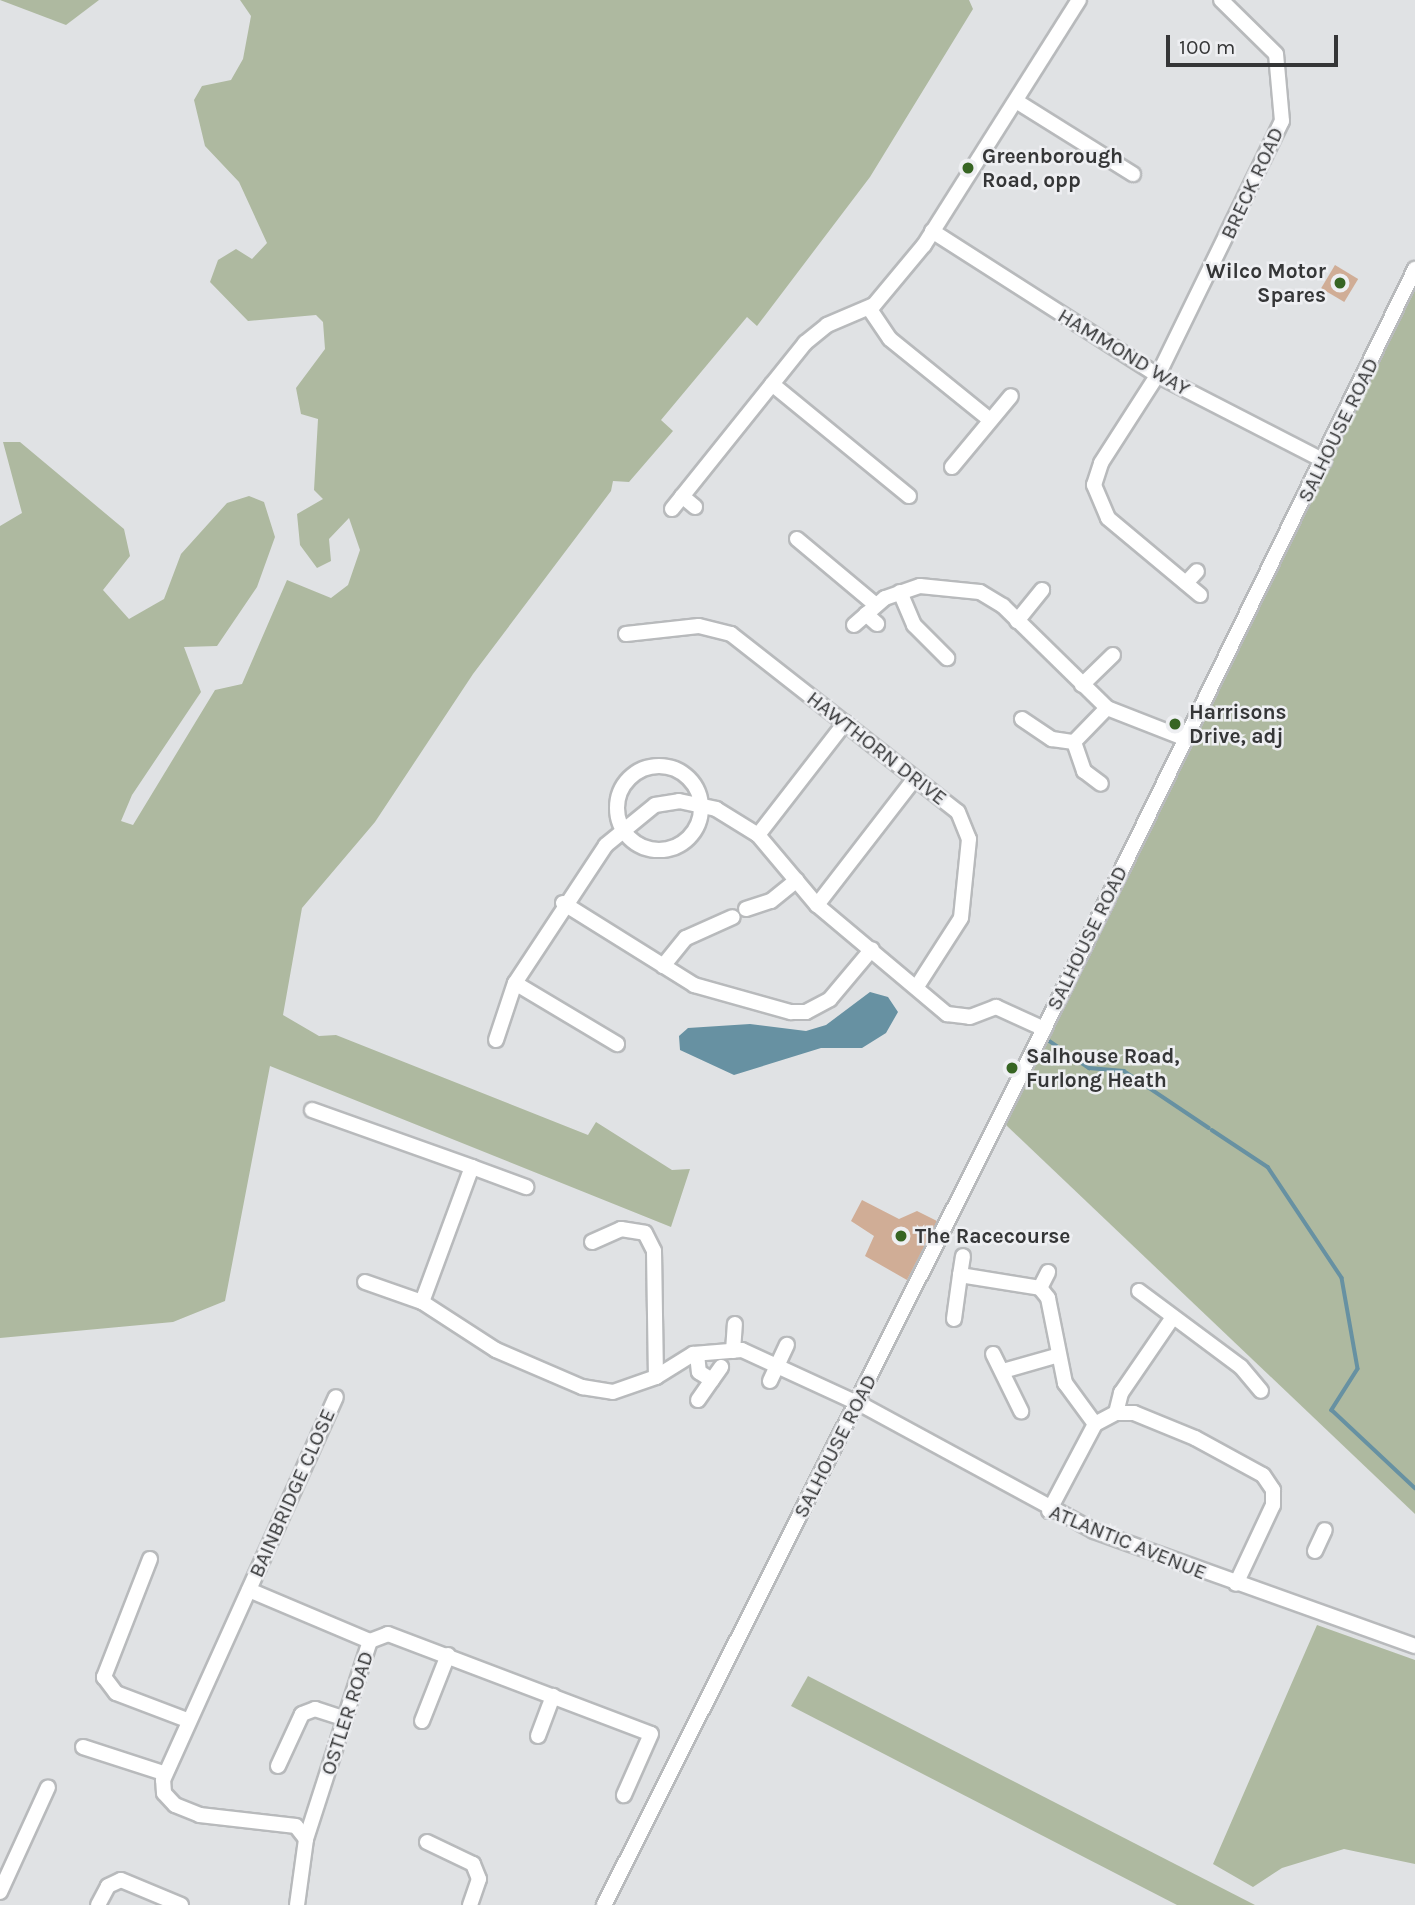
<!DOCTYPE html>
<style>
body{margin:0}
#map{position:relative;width:1415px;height:1905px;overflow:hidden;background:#e0e2e4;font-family:Karla,sans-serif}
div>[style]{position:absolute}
.green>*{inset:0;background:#aeb9a0}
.water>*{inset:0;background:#6791a2}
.stream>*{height:3.5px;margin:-1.75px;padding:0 1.75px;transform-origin:1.75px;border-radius:1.75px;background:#6791a2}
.building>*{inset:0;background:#d0ad96;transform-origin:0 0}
.roads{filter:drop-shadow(2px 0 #b8babc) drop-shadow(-2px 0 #b8babc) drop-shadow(0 2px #b8babc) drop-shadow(0 -2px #b8babc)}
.minor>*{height:14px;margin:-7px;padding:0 7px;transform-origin:7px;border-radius:7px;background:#fff}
.minor>.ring{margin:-7px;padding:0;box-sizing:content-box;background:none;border:14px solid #fff;border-radius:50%}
.dots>*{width:19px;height:19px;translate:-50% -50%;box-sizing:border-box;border:4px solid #eeeff2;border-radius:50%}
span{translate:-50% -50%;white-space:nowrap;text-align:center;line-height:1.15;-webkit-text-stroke:5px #eeeff2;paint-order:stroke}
.poi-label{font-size:21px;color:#353637;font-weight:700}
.left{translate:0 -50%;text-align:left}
.right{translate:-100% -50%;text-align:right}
.street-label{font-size:21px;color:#353637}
.scale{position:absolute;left:1166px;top:35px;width:172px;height:32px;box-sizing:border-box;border:4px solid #353637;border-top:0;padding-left:9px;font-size:21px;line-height:24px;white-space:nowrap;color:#353637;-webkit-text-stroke:5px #eeeff2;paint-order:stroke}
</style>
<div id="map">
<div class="green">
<div style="clip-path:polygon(0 0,99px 0,66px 25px)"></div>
<div style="clip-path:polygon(240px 0,969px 0,973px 9px,870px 177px,757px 326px,747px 317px,661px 420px,673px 431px,629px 482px,613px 481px,611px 491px,473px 674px,375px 822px,302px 908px,283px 1015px,319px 1036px,336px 1035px,588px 1135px,596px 1122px,672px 1170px,690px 1169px,671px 1227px,270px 1066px,225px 1301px,173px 1322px,0 1338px,0 526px,22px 513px,3px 442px,20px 442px,124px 529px,130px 556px,103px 590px,129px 619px,164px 599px,181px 554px,227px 503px,249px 496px,264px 502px,275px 537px,257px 587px,217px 646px,184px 647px,201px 692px,132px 795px,121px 821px,133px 825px,215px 690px,242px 684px,287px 580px,331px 598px,348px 585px,360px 550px,349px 518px,329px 539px,331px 561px,317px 568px,300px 545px,297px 514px,323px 499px,314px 490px,318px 419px,301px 414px,296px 388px,325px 349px,323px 322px,316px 315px,248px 321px,210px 282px,218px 260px,236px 249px,252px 259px,267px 243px,239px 182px,205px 146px,194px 100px,202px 86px,231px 80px,243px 59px,251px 16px)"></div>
<div style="clip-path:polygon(1415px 285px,1415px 1514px,1006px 1125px)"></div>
<div style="clip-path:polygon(1317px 1625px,1415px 1660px,1415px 1864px,1344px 1849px,1282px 1868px,1253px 1887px,1213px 1864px)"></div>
<div style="clip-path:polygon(808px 1676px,1255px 1905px,1177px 1905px,791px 1706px)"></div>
</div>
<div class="water">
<div style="clip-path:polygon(870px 992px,888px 997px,898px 1012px,886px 1033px,862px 1048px,821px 1048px,734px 1075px,680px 1050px,679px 1036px,688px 1028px,750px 1024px,806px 1031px,826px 1025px)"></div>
</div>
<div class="stream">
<div style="left:1048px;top:1040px;width:50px;rotate:34.3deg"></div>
<div style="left:1089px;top:1068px;width:35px;rotate:5deg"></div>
<div style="left:1124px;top:1071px;width:102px;rotate:33.8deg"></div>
<div style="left:1212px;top:1130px;width:67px;rotate:33.5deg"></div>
<div style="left:1268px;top:1167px;width:133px;rotate:56.3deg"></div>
<div style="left:1342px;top:1278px;width:92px;rotate:80deg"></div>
<div style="left:1358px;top:1369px;width:49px;rotate:122.4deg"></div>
<div style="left:1332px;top:1410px;width:114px;rotate:43.2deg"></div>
</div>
<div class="building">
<div style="left:1335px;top:265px;width:27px;height:27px;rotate:31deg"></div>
<div style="clip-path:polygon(862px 1200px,899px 1219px,917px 1211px,937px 1221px,907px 1280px,865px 1256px,874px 1236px,851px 1221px)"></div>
</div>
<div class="roads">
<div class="minor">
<div style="left:1016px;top:101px;width:138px;rotate:32deg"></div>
<div style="left:932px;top:231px;width:267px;rotate:32.6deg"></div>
<div style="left:1157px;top:375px;width:188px;rotate:27.2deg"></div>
<div style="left:869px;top:308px;width:37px;rotate:56deg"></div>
<div style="left:890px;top:339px;width:129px;rotate:39deg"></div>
<div style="left:772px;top:384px;width:177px;rotate:39.3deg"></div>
<div style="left:952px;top:467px;width:92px;rotate:-50.3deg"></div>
<div style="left:682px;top:496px;width:17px;rotate:40deg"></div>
<div style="left:672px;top:509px;width:213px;rotate:-51.3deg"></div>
<div style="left:805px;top:343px;width:28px;rotate:-39deg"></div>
<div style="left:827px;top:325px;width:51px;rotate:-23.1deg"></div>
<div style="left:874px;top:305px;width:78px;rotate:-50.2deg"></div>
<div style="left:924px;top:245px;width:290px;rotate:-57.7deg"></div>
<div style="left:797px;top:539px;width:103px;rotate:39.9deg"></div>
<div style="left:1186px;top:583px;width:16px;rotate:-47deg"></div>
<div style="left:900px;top:592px;width:36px;rotate:67deg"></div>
<div style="left:914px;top:625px;width:47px;rotate:45deg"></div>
<div style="left:1200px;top:595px;width:120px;rotate:-140.1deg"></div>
<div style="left:1108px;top:518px;width:36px;rotate:-113deg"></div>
<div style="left:1094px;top:485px;width:23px;rotate:-72deg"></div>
<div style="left:1101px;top:463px;width:109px;rotate:-57.3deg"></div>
<div style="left:1160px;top:371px;width:278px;rotate:-64deg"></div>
<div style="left:1282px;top:121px;width:67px;rotate:-95.1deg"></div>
<div style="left:1276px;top:54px;width:77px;rotate:-135.5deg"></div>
<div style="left:866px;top:614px;width:15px;rotate:42deg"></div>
<div style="left:1017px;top:621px;width:40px;rotate:-51deg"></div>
<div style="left:854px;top:625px;width:41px;rotate:-41.1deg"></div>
<div style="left:885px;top:598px;width:37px;rotate:-19deg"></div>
<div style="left:920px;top:586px;width:60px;rotate:5.7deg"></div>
<div style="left:980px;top:592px;width:27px;rotate:31deg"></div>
<div style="left:1003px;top:606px;width:146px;rotate:44.4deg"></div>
<div style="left:1107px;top:708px;width:83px;rotate:21.3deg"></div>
<div style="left:626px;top:634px;width:73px;rotate:-6.3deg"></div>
<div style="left:699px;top:626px;width:33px;rotate:14deg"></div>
<div style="left:731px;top:634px;width:288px;rotate:38.1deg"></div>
<div style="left:958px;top:812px;width:29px;rotate:68deg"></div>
<div style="left:969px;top:839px;width:79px;rotate:95.8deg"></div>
<div style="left:961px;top:918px;width:80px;rotate:122.7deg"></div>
<div style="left:1082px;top:685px;width:43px;rotate:-44.1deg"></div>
<div style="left:1022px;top:719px;width:36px;rotate:34deg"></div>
<div style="left:1052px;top:739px;width:22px;rotate:8deg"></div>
<div style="left:1074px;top:742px;width:47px;rotate:-45.9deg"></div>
<div style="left:1074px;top:742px;width:31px;rotate:71deg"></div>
<div style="left:1084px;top:771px;width:21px;rotate:37deg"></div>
<div class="ring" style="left:617px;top:766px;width:70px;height:70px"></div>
<div style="left:758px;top:835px;width:142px;rotate:-52.2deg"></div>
<div style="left:563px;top:903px;width:155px;rotate:32deg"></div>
<div style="left:694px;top:985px;width:101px;rotate:15.6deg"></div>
<div style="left:791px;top:1012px;width:15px"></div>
<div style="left:806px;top:1012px;width:27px;rotate:-28deg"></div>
<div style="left:830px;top:999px;width:65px;rotate:-50deg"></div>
<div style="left:817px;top:905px;width:160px;rotate:-52.3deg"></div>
<div style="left:746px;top:909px;width:26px;rotate:-18deg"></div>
<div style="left:771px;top:901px;width:33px;rotate:-39deg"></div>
<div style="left:663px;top:966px;width:36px;rotate:-51deg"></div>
<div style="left:686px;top:938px;width:51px;rotate:-24.1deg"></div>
<div style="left:515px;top:983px;width:119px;rotate:30.9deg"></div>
<div style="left:496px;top:1040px;width:60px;rotate:-71.6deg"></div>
<div style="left:515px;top:983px;width:165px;rotate:-56.6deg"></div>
<div style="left:606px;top:845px;width:63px;rotate:-39.2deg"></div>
<div style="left:655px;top:805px;width:24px;rotate:-9deg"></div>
<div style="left:679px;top:801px;width:38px;rotate:12deg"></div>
<div style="left:716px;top:809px;width:49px;rotate:31.8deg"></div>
<div style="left:758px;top:835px;width:92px;rotate:49.9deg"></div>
<div style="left:817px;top:905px;width:170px;rotate:40deg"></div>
<div style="left:947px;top:1014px;width:23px;rotate:7deg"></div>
<div style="left:970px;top:1017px;width:28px;rotate:-21deg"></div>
<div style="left:996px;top:1007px;width:53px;rotate:24.6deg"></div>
<div style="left:312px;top:1110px;width:170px;rotate:19.6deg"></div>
<div style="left:592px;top:1242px;width:32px;rotate:-24deg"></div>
<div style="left:621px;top:1229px;width:24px;rotate:9deg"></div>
<div style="left:645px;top:1233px;width:20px;rotate:63deg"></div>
<div style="left:654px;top:1251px;width:126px;rotate:89.1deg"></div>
<div style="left:960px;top:1275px;width:19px;rotate:-81deg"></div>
<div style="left:365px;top:1282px;width:60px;rotate:19.3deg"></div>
<div style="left:422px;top:1302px;width:88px;rotate:33deg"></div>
<div style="left:496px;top:1350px;width:94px;rotate:23.3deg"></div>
<div style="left:582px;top:1387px;width:31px;rotate:9deg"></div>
<div style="left:613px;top:1392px;width:46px;rotate:-19.2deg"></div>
<div style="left:656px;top:1377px;width:44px;rotate:-31.9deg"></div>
<div style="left:693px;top:1354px;width:49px;rotate:-4.7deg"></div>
<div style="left:742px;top:1350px;width:134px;rotate:24.7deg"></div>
<div style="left:864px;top:1406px;width:262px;rotate:28.5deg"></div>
<div style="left:1094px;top:1531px;width:341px;rotate:19.7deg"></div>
<div style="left:1040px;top:1288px;width:18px;rotate:-63deg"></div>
<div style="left:1139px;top:1291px;width:127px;rotate:36.7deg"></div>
<div style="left:1241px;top:1367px;width:31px;rotate:50deg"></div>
<div style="left:422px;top:1302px;width:144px;rotate:-69.7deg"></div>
<div style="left:472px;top:1167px;width:58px;rotate:20.3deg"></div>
<div style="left:954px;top:1319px;width:44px;rotate:-82.2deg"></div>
<div style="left:960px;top:1275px;width:81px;rotate:9.2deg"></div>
<div style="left:1040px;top:1288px;width:13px;rotate:51deg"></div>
<div style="left:1048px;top:1298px;width:87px;rotate:78.7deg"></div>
<div style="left:1065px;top:1383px;width:51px;rotate:53.8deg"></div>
<div style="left:733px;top:1351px;width:27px;rotate:-86deg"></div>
<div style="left:697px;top:1354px;width:18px;rotate:84deg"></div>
<div style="left:699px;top:1372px;width:15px;rotate:32deg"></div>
<div style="left:712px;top:1380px;width:16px;rotate:-55deg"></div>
<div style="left:993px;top:1354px;width:64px;rotate:63.8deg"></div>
<div style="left:1003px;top:1371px;width:58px;rotate:-15.9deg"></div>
<div style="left:770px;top:1381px;width:40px;rotate:-65deg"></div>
<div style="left:698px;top:1400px;width:24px;rotate:-55deg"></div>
<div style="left:1116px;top:1413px;width:21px;rotate:-76deg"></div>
<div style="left:1121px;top:1393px;width:92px;rotate:-55.6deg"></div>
<div style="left:1049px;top:1511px;width:98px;rotate:-62.1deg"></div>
<div style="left:1095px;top:1424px;width:24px;rotate:-28deg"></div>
<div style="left:1116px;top:1413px;width:18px"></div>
<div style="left:1134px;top:1413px;width:66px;rotate:22.3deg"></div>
<div style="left:1195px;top:1438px;width:77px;rotate:28.6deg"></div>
<div style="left:1263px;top:1475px;width:18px;rotate:56deg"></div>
<div style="left:1273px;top:1490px;width:15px;rotate:90deg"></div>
<div style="left:1273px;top:1505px;width:87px;rotate:115.1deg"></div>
<div style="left:1315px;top:1551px;width:23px;rotate:-65deg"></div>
<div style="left:150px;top:1559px;width:127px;rotate:111.3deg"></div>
<div style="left:104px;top:1677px;width:20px;rotate:53deg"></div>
<div style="left:116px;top:1693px;width:76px;rotate:20.8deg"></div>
<div style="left:249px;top:1590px;width:131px;rotate:22.9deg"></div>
<div style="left:370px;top:1641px;width:19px;rotate:-21deg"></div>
<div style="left:388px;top:1634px;width:281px;rotate:20.8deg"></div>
<div style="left:651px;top:1734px;width:67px;rotate:113.9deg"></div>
<div style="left:422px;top:1721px;width:71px;rotate:-68.5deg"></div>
<div style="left:538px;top:1736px;width:43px;rotate:-69.4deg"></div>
<div style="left:83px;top:1747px;width:84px;rotate:18deg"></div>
<div style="left:278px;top:1766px;width:57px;rotate:-65.2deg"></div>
<div style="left:302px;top:1714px;width:14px;rotate:-21deg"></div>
<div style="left:315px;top:1709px;width:32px;rotate:18deg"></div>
<div style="left:306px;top:1839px;width:16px;rotate:-128deg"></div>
<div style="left:296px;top:1826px;width:97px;rotate:-173.5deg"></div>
<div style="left:200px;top:1815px;width:27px;rotate:-158deg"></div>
<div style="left:175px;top:1805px;width:16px;rotate:-133deg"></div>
<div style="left:164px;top:1793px;width:13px;rotate:-94deg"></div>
<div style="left:163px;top:1780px;width:420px;rotate:-65.7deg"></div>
<div style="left:427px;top:1842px;width:51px;rotate:25.6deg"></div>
<div style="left:473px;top:1864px;width:16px;rotate:68deg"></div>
<div style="left:479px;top:1879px;width:28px;rotate:109deg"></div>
<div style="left:0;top:1892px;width:115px;rotate:-65.4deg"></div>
<div style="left:98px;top:1905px;width:21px;rotate:-62deg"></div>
<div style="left:108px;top:1886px;width:14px;rotate:-25deg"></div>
<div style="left:121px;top:1880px;width:65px;rotate:22.6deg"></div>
<div style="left:297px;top:1905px;width:67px;rotate:-82.2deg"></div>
<div style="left:306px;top:1839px;width:208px;rotate:-72.1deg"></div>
<div style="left:604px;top:1905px;width:980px;rotate:-63.33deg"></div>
<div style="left:1044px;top:1029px;width:846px;rotate:-63.98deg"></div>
</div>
</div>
<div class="dots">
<div style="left:968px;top:168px;background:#376523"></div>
<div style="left:1340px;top:283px;background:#376523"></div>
<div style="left:1175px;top:724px;background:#376523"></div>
<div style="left:1012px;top:1068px;background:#376523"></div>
<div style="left:901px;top:1236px;background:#376523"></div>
</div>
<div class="poi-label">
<span class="left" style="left:982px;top:168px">Greenborough<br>Road, opp</span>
<span class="right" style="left:1326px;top:283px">Wilco Motor<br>Spares</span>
<span class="left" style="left:1189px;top:724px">Harrisons<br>Drive, adj</span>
<span class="left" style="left:1026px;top:1068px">Salhouse Road,<br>Furlong Heath</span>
<span class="left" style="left:915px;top:1236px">The Racecourse</span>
</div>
<div class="street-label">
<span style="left:1252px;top:183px;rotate:-65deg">BRECK ROAD</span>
<span style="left:1124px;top:352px;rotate:31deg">HAMMOND WAY</span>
<span style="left:1338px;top:430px;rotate:-64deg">SALHOUSE ROAD</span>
<span style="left:877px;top:748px;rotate:38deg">HAWTHORN DRIVE</span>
<span style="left:1087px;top:938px;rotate:-64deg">SALHOUSE ROAD</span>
<span style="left:835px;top:1446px;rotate:-63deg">SALHOUSE ROAD</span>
<span style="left:292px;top:1493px;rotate:-66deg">BAINBRIDGE CLOSE</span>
<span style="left:1128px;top:1542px;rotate:22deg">ATLANTIC AVENUE</span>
<span style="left:347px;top:1713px;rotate:-72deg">OSTLER ROAD</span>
</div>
<div class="scale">100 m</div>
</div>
